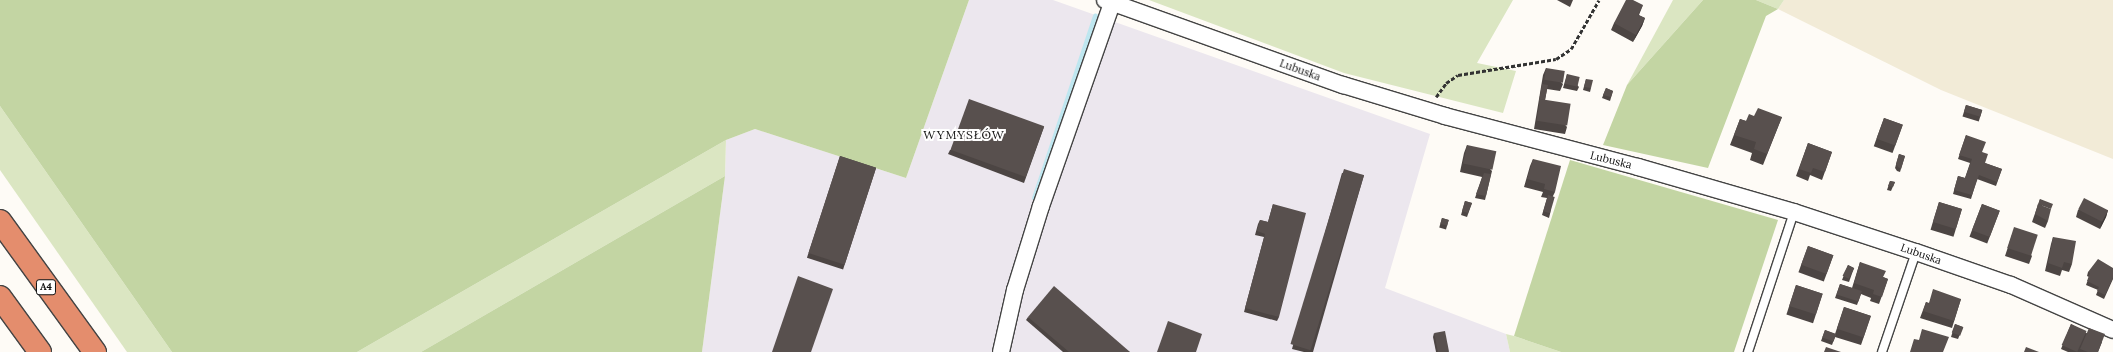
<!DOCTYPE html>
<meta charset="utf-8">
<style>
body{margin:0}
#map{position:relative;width:2113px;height:352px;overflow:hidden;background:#fefbf6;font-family:Lora,serif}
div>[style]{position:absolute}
.industrial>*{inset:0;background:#ece7ee}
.farmland>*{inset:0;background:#f2ebd7}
.green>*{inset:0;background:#dbe6c2}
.forest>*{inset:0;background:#c3d5a3}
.stream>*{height:4.5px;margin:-2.25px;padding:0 2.25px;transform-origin:2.25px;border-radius:2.25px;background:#bfe7f0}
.path>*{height:2.5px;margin-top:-1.25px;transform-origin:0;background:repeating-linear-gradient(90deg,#333 0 4px,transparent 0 6px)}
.roads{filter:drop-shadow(1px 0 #444) drop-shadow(-1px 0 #444) drop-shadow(0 1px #444) drop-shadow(0 -1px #444)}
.service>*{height:8px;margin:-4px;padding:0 4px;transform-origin:4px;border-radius:4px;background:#fff}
.minor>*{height:16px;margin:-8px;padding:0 8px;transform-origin:8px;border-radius:8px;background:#fff}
.motorway>*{height:22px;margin:-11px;padding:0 11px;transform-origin:11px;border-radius:11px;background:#e48d6d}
.wall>*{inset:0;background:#4c4543;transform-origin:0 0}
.shaded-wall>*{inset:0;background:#3e3837}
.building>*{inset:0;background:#58504e;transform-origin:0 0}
span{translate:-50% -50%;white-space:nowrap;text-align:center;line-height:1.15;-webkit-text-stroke:4px #fff;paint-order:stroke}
.shield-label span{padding:1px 3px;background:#fff;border:1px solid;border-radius:3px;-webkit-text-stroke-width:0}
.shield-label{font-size:10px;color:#111;font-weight:700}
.street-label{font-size:11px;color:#111}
.neighbourhood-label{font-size:12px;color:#111;letter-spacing:1px}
</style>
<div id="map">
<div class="industrial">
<div style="clip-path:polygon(969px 0,1053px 0,1430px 134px,1385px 288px,1506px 334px,1510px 352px,702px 352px,725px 176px,726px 140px,755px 129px,906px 178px)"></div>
</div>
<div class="farmland">
<div style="clip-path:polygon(1784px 0,2113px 0,2113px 159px,1941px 90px,1778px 9px)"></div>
</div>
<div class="green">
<div style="clip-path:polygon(1149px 0,1513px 0,1477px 63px,1516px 71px,1503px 113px,1344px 73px)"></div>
<div style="clip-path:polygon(1673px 0,1703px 0,1627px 85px)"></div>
<div style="clip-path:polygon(1756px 0,1784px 0,1778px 9px)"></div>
<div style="clip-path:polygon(0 106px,172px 352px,127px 352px,0 170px)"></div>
<div style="clip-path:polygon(726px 140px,725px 176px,421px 352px,357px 352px)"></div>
<div style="clip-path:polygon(1506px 334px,1514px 336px,1561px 352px,1510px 352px)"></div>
</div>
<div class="forest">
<div style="clip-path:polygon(0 0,969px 0,906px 178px,755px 129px,726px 140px,357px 352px,172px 352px,0 106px)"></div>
<div style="clip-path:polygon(1703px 0,1756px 0,1778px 9px,1766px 16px,1708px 168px,1603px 145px,1627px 85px)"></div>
<div style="clip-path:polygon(1570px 160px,1778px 220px,1734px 352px,1561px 352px,1514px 336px)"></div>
<div style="clip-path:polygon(725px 176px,702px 352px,421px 352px)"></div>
</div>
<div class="stream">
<div style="left:1034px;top:198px;width:192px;rotate:-71.5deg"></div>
</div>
<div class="path">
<div style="left:1436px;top:97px;width:17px;rotate:-54deg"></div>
<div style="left:1446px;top:83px;width:14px;rotate:-34deg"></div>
<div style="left:1458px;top:75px;width:99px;rotate:-9.3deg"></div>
<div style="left:1556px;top:59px;width:18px;rotate:-34deg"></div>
<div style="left:1571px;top:49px;width:56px;rotate:-60.3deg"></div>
</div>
<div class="roads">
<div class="service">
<div style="left:1748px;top:352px;width:147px;rotate:-71.8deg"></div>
<div style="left:1882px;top:352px;width:106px;rotate:-71.2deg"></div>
</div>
<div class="minor">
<div style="left:1105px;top:0;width:253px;rotate:19.7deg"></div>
<div style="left:1343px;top:85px;width:107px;rotate:16.9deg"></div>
<div style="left:1445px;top:116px;width:200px;rotate:14.8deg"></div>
<div style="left:1638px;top:167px;width:162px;rotate:16.1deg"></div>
<div style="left:1794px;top:212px;width:128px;rotate:18.2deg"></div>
<div style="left:1916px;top:252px;width:101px;rotate:19.2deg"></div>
<div style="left:2011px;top:285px;width:111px;rotate:23.8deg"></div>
<div style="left:1001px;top:352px;width:64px;rotate:-77.3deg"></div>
<div style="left:1015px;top:290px;width:88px;rotate:-72.8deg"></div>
<div style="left:1041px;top:206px;width:215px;rotate:-70.7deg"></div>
</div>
<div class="motorway">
<div style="left:0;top:221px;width:162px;rotate:54.1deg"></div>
<div style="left:0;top:297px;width:68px;rotate:54deg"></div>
</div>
</div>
<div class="wall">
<div style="clip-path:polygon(1557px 0,1573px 0,1570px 7px)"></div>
<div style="clip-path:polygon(1643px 5px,1639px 15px,1645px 18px,1642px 26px,1633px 42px,1611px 30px,1614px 23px)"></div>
<div style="clip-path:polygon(1546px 68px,1563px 84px,1560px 91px,1547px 89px,1545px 100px,1567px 127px,1565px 134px,1534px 129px,1543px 75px)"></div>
<div style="clip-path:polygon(1567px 74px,1579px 87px,1577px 91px,1563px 88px)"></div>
<div style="clip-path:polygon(1586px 79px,1591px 88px,1590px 92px,1583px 90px)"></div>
<div style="clip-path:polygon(1606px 88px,1613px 91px,1610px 101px,1602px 98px)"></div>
<div style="left:1966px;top:105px;width:17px;height:12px;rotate:17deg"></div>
<div style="clip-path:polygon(1754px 116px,1782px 117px,1763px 165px,1750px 160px,1752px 153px,1730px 145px,1740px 119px,1746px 121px)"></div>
<div style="left:1884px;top:118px;width:20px;height:30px;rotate:20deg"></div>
<div style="clip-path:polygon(1044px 127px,1024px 183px,948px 154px,950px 150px)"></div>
<div style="clip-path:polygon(1966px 135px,1982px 152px,1985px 163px,2002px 169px,1996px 186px,1977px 179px,1971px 199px,1953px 194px,1958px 176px,1965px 178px,1970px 163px,1958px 159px)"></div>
<div style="clip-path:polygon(1808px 143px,1832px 152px,1822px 180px,1810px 175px,1808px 181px,1796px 176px)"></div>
<div style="clip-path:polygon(1467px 145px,1492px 171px,1485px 200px,1475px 198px,1482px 177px,1460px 172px,1464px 153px)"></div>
<div style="clip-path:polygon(1899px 154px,1905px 156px,1900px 172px,1897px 171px,1895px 168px)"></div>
<div style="left:840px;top:156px;width:38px;height:107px;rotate:18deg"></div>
<div style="clip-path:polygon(1533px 159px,1555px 192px,1553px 196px,1550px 214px,1549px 218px,1542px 215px,1547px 198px,1541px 197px,1543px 192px,1524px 187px,1530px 166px)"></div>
<div style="clip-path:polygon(1342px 173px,1364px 175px,1313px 352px,1304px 352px,1292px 349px)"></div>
<div style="clip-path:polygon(1890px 181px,1895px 182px,1891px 191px,1887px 190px)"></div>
<div style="clip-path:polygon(2040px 199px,2048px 221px,2045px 228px,2032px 222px)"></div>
<div style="clip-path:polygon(1465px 201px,1472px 203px,1467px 217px,1461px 215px)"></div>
<div style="left:1939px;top:202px;width:24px;height:29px;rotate:17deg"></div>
<div style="clip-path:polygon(1273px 204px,1279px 317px,1277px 321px,1244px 312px,1264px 237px,1255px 235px,1258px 224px,1260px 220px,1268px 222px)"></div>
<div style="left:1982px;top:204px;width:19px;height:35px;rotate:21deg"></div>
<div style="clip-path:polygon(2078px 210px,2108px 210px,2106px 217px,2100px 229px,2076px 217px)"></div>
<div style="left:1442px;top:218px;width:7px;height:10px;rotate:16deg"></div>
<div style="clip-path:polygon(2012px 235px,2032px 256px,2029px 264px,2005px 256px)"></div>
<div style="clip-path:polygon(2053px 237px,2072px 264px,2069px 272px,2062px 270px,2060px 276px,2045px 271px,2051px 244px)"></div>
<div style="left:1808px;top:246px;width:27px;height:28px;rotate:20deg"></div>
<div style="clip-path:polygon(1860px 262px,1883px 277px,1888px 279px,1879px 304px,1870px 301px,1871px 298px,1861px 294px,1857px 305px,1835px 298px,1840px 284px,1852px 288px)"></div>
<div style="clip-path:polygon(1848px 265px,1854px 268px,1849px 282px,1842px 280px)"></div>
<div style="clip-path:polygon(2113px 268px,2113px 279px,2104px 299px,2096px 295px,2098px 290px,2086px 285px,2089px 277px,2087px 276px,2088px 272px)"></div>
<div style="left:1796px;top:285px;width:28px;height:31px;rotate:18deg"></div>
<div style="clip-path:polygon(1961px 299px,1952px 328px,1920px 318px,1926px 302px,1928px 303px)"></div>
<div style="clip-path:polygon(1844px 307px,1871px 316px,1861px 345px,1835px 337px,1832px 345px,1821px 341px,1825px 330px,1835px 334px)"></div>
<div style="clip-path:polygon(1028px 317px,1130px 352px,1063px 352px,1026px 320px)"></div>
<div style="clip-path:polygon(1955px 324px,1963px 327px,1958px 339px,1951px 337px)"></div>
<div style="clip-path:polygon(2071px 324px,2102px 342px,2098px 352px,2068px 352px,2061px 349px)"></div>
<div style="clip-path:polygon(1434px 333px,1449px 352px,1436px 352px,1433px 337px)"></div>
</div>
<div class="shaded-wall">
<div style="clip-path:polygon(1645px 18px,1642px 26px,1633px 42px,1636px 35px)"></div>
<div style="clip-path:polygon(2108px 210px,2106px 217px,2100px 229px,2102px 221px)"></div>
</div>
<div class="building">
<div style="clip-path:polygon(1626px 0,1633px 0,1643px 5px,1638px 15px,1645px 18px,1636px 35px,1614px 23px)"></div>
<div style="left:1546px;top:68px;width:19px;height:12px;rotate:9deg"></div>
<div style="left:1567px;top:74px;width:13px;height:10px;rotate:13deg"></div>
<div style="clip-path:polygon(1586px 79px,1593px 80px,1591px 88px,1584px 87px)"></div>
<div style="clip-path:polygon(1542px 84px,1548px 85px,1545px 100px,1540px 99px,1540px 101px,1539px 101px)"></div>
<div style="clip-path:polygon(1606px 88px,1613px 91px,1611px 97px,1603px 95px)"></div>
<div style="left:969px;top:99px;width:80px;height:54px;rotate:20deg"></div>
<div style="left:1540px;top:99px;width:31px;height:22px;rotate:9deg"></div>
<div style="left:1966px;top:105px;width:17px;height:7px;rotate:17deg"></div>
<div style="clip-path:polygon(1758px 108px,1782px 117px,1767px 154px,1754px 149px,1756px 142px,1734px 135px,1740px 119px,1746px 121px,1749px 114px,1754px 116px)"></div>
<div style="left:1884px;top:118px;width:20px;height:22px;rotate:20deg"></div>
<div style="clip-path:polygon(1966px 135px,1986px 142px,1982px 152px,1988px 154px,1985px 163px,2002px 169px,1997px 182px,1979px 175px,1972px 195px,1954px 190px,1958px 176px,1965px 178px,1972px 159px,1959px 155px)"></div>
<div style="clip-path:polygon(1808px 143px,1832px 152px,1825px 172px,1813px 168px,1811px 173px,1799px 169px)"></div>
<div style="left:1467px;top:145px;width:30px;height:19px;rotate:12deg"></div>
<div style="clip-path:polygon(1899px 154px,1905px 156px,1901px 169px,1898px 167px,1896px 164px)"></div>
<div style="left:840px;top:156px;width:38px;height:102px;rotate:18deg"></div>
<div style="clip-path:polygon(1533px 159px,1561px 166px,1555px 192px,1544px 189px,1545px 184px,1527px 179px)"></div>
<div style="left:1344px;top:169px;width:21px;height:183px;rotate:17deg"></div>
<div style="clip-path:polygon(1484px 173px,1491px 174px,1486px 196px,1476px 194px)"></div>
<div style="clip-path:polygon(1890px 181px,1895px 182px,1893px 187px,1888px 186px)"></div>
<div style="left:1548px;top:195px;width:7px;height:17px;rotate:16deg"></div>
<div style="left:2084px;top:198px;width:27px;height:13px;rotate:27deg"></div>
<div style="clip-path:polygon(2040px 199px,2053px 204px,2051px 209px,2038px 204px,2037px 208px)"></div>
<div style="clip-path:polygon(1465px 201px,1472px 203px,1468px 213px,1462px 211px)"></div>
<div style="left:1939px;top:202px;width:24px;height:21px;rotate:17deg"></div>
<div style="clip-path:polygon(1273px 204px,1306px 213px,1279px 317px,1245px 308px,1265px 234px,1257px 231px,1260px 220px,1268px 222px)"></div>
<div style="left:1982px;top:204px;width:19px;height:28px;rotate:21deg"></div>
<div style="clip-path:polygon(2038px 204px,2051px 209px,2048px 221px,2035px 214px)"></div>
<div style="left:1442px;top:218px;width:7px;height:6px;rotate:16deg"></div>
<div style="left:2014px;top:227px;width:25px;height:22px;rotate:18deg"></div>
<div style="clip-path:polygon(2053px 237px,2076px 241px,2072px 264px,2064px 262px,2062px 268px,2048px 263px)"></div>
<div style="left:1808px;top:246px;width:27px;height:20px;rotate:20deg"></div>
<div style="clip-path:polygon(2098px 259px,2113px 268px,2113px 278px,2105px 295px,2097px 291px,2099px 287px,2087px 281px,2090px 273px,2088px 272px)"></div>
<div style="clip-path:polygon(1860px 262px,1886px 271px,1883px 277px,1888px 279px,1882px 297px,1873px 294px,1874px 290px,1854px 283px)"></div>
<div style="left:1848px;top:265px;width:7px;height:12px;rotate:27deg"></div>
<div style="clip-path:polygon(798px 276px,833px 289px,811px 352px,772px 352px)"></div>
<div style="left:1840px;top:284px;width:23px;height:11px;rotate:18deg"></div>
<div style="left:1796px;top:285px;width:28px;height:22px;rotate:18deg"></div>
<div style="clip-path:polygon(1054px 286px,1130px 352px,1069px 352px,1028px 317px)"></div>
<div style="clip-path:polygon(1933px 289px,1961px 299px,1954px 321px,1923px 311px,1926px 302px,1929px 303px)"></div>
<div style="left:1844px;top:307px;width:28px;height:23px;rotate:18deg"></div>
<div style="clip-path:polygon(1168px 321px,1202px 334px,1196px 352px,1157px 352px)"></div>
<div style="left:1955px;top:324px;width:9px;height:9px;rotate:21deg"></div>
<div style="left:2071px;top:324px;width:17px;height:23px;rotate:24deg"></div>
<div style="clip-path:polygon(2089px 328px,2105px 334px,2098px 352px,2088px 352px,2080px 349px)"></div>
<div style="clip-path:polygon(1922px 329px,1949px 337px,1943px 352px,1910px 352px,1914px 339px,1919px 340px)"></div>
<div style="left:1825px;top:330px;width:12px;height:8px;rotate:20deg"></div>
<div style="left:1445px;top:331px;width:21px;height:11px;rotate:79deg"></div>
<div style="clip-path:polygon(1826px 347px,1841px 352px,1824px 352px)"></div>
<div style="clip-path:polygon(2026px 347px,2039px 352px,2024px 352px)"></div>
</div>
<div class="shield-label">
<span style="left:46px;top:287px">A4</span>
</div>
<div class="street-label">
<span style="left:1300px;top:70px;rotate:20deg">Lubuska</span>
<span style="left:1611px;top:160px;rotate:14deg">Lubuska</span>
<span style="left:1921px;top:254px;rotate:19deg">Lubuska</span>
</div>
<div class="neighbourhood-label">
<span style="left:964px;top:135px">WYMYSŁÓW</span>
</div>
</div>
